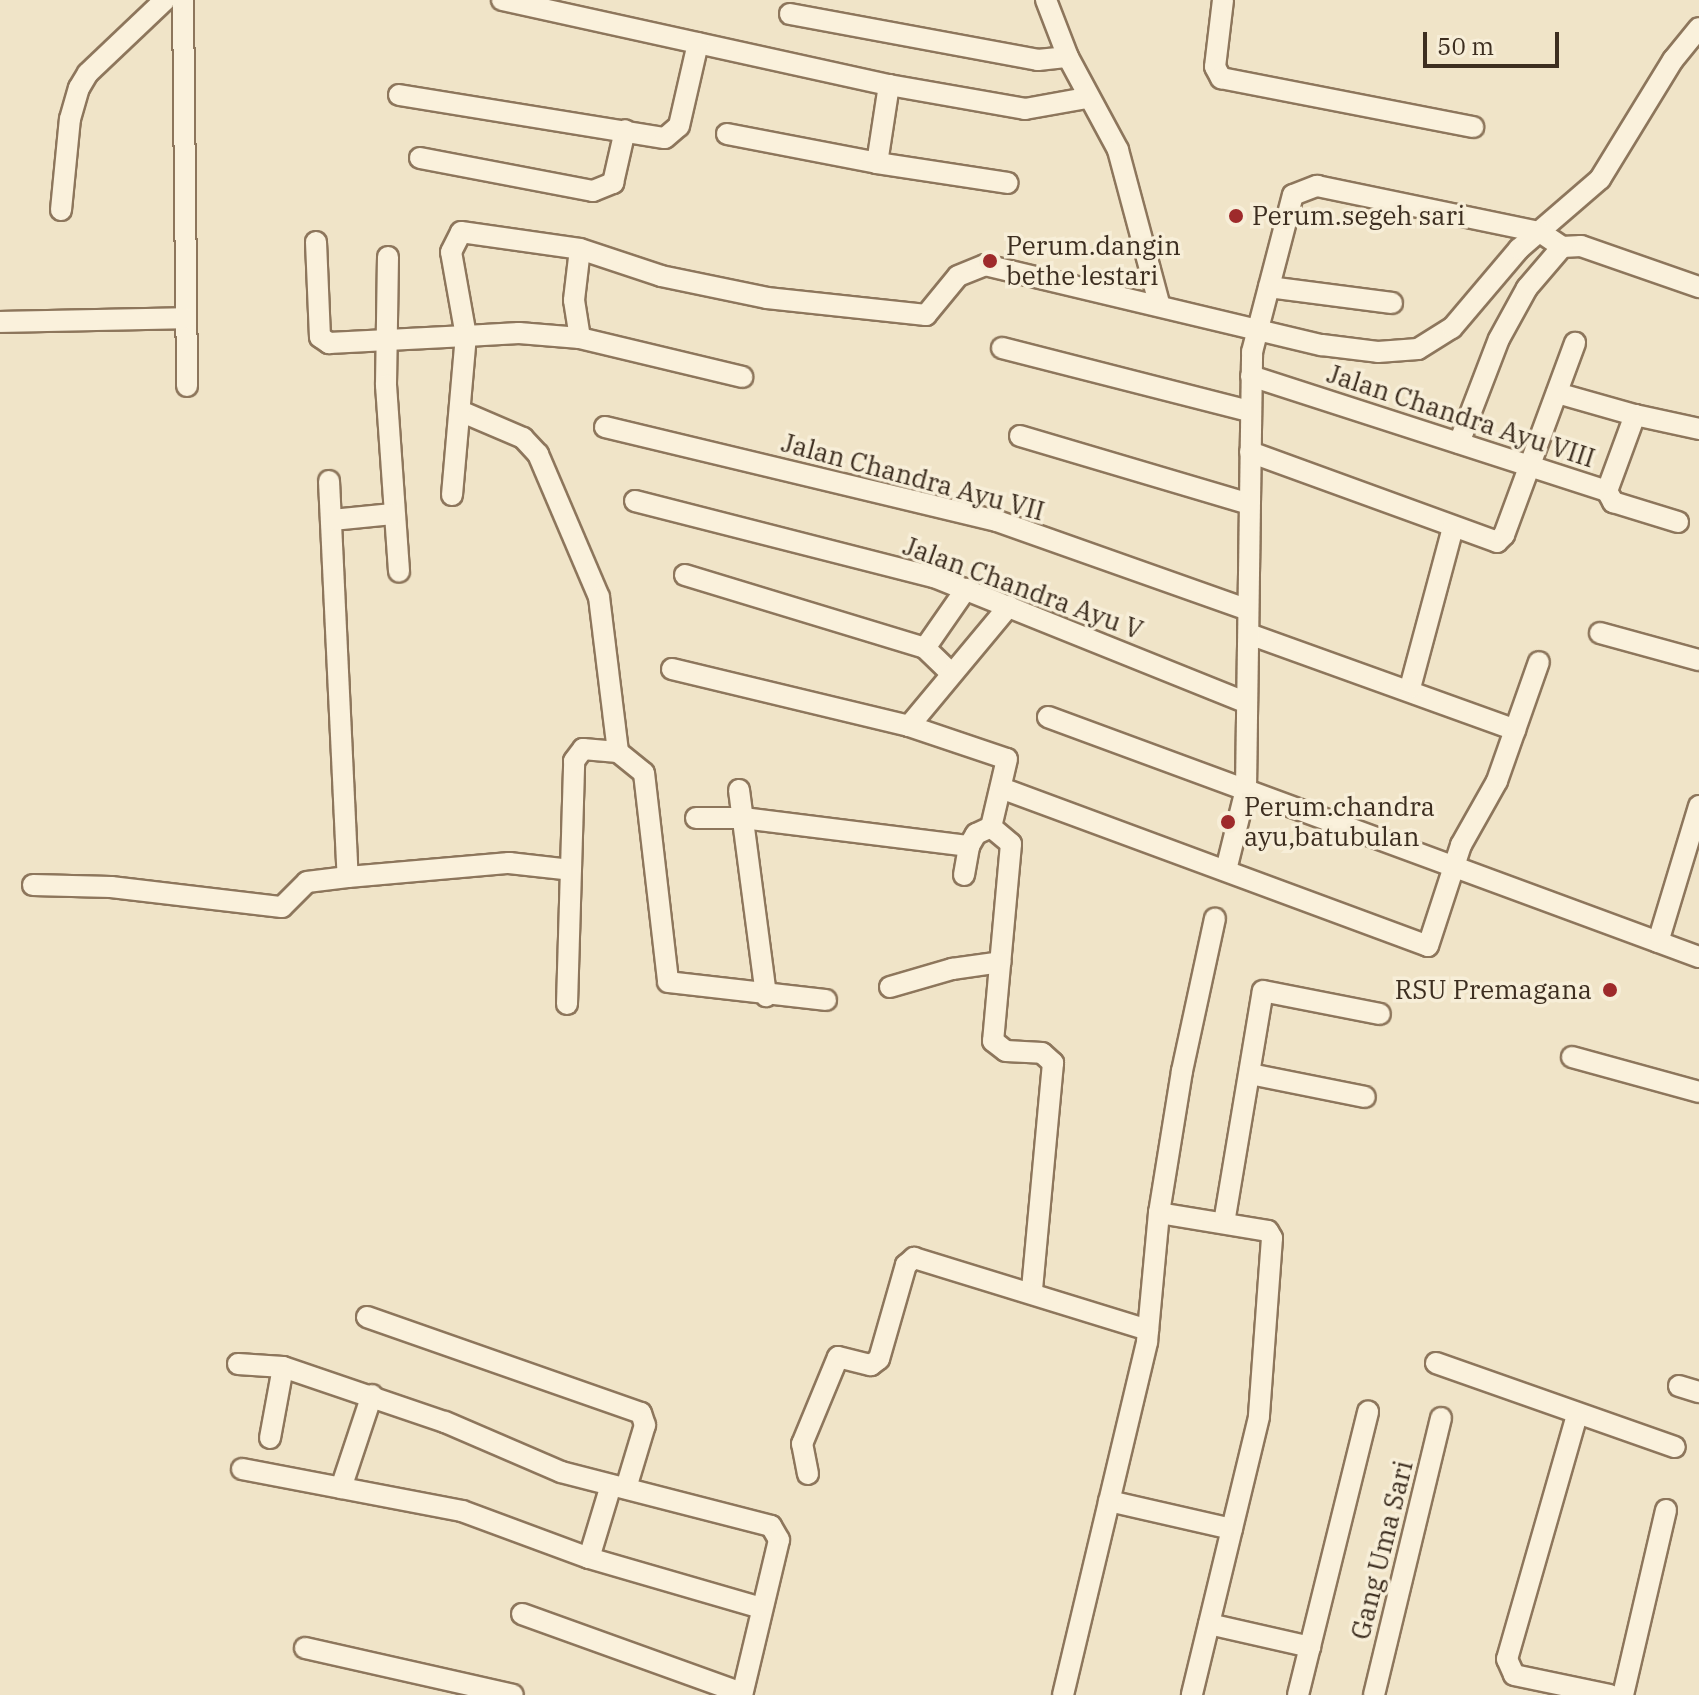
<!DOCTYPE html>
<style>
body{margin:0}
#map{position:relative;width:1699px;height:1695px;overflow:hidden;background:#f0e4c8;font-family:"IBM Plex Serif",serif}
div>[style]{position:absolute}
.roads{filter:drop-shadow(2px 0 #8d765c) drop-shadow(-2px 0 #8d765c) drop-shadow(0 2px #8d765c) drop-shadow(0 -2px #8d765c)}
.street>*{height:20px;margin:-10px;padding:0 10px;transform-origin:10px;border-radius:10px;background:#faf1dc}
.dots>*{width:22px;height:22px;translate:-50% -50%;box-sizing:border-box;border:4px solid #f7eed8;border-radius:50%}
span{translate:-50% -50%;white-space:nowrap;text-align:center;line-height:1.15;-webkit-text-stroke:7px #f7eed8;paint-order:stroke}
.poi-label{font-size:26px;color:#3d2e20}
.left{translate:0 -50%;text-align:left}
.right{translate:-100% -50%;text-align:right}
.street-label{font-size:26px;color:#3d2e20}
.scale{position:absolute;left:1423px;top:32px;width:136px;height:36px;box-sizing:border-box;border:4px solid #3d2e20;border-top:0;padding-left:10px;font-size:24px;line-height:28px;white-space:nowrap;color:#3d2e20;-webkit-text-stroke:6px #f7eed8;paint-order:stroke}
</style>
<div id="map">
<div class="roads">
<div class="street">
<div style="left:183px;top:0;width:386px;rotate:89.4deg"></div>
<div style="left:502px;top:0;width:396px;rotate:12.4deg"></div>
<div style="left:889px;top:85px;width:138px;rotate:10deg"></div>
<div style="left:1025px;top:109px;width:63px;rotate:-10.1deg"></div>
<div style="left:1046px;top:0;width:61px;rotate:68.9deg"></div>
<div style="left:1068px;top:57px;width:106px;rotate:61.7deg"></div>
<div style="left:1118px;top:150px;width:158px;rotate:75deg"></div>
<div style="left:1223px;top:0;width:67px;rotate:96.8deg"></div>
<div style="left:1215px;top:67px;width:13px;rotate:61deg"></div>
<div style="left:1221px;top:78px;width:257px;rotate:11deg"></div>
<div style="left:790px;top:14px;width:252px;rotate:10.5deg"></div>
<div style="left:1038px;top:60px;width:30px;rotate:-6deg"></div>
<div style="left:889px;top:85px;width:79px;rotate:98.7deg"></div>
<div style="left:877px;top:163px;width:132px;rotate:8.7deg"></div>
<div style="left:399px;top:95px;width:269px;rotate:9.2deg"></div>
<div style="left:665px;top:138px;width:18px;rotate:-41deg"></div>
<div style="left:679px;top:126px;width:85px;rotate:-77.1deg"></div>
<div style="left:727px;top:134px;width:153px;rotate:10.9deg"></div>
<div style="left:420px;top:158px;width:176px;rotate:10.8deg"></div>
<div style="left:593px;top:191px;width:22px;rotate:-22deg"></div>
<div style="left:613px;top:183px;width:54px;rotate:-77.2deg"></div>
<div style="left:61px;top:210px;width:91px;rotate:-84.4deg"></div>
<div style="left:70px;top:119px;width:32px;rotate:-74deg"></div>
<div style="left:79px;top:88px;width:17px;rotate:-59deg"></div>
<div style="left:88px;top:73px;width:106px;rotate:-43.5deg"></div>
<div style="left:316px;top:242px;width:95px;rotate:87.6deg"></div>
<div style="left:320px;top:337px;width:11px;rotate:34deg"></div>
<div style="left:329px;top:343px;width:137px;rotate:-2.9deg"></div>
<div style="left:466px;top:336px;width:85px;rotate:-100.1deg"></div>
<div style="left:451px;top:252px;width:22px;rotate:-63deg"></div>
<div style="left:461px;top:232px;width:120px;rotate:8.1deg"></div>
<div style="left:388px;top:257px;width:128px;rotate:90.9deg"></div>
<div style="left:386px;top:385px;width:187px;rotate:86deg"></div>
<div style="left:1269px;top:287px;width:124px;rotate:7.4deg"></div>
<div style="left:0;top:322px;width:185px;rotate:-1.2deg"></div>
<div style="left:580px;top:338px;width:167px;rotate:13.5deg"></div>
<div style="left:1002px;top:348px;width:256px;rotate:14.3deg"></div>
<div style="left:1251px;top:376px;width:374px;rotate:17.9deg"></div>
<div style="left:1607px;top:491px;width:81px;rotate:-69.8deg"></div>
<div style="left:1635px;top:415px;width:66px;rotate:12.3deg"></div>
<div style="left:1557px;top:393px;width:81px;rotate:15.8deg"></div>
<div style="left:460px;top:411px;width:69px;rotate:23.2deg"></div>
<div style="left:523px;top:438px;width:22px;rotate:47deg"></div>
<div style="left:538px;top:454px;width:155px;rotate:66.9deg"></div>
<div style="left:599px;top:597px;width:156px;rotate:83deg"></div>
<div style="left:605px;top:427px;width:403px;rotate:13.5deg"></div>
<div style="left:997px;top:521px;width:266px;rotate:19.5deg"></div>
<div style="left:1020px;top:436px;width:239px;rotate:16.5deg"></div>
<div style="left:1459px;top:443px;width:111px;rotate:-69deg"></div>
<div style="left:1499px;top:339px;width:58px;rotate:-61.2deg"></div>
<div style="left:1527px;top:288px;width:54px;rotate:-49.5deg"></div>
<div style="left:1562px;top:247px;width:19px;rotate:-3deg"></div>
<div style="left:1581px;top:246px;width:125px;rotate:19.2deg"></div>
<div style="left:1250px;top:452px;width:263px;rotate:20deg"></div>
<div style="left:1497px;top:542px;width:10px;rotate:-45deg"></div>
<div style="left:1504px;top:535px;width:205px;rotate:-69.7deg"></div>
<div style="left:329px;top:481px;width:396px;rotate:87.3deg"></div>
<div style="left:348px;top:877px;width:162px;rotate:-5deg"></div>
<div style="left:509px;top:863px;width:62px;rotate:6.4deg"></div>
<div style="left:1607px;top:491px;width:13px;rotate:61deg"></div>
<div style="left:1613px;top:502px;width:68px;rotate:17.1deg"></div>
<div style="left:452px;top:495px;width:160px;rotate:-85deg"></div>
<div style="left:466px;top:336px;width:53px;rotate:-3.2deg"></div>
<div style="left:519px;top:333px;width:61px;rotate:4.7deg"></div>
<div style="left:580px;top:338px;width:38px;rotate:-99deg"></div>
<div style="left:574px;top:300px;width:51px;rotate:-83.3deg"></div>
<div style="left:580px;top:249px;width:85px;rotate:18.4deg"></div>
<div style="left:661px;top:276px;width:108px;rotate:11.7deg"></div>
<div style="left:767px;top:298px;width:160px;rotate:6.1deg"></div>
<div style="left:926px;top:315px;width:50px;rotate:-50.6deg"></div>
<div style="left:958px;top:276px;width:29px;rotate:-22deg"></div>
<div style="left:985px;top:265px;width:346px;rotate:13.4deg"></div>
<div style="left:1322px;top:345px;width:56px;rotate:7.1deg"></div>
<div style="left:1378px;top:352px;width:40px;rotate:-4.3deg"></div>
<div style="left:1418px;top:349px;width:40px;rotate:-32deg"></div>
<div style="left:1452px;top:328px;width:104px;rotate:-49.7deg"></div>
<div style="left:1519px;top:249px;width:107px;rotate:-40.8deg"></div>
<div style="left:1600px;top:179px;width:140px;rotate:-58.5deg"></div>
<div style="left:1673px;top:60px;width:41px;rotate:-50.9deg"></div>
<div style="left:635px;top:501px;width:309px;rotate:14.3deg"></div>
<div style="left:934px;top:577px;width:337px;rotate:21.9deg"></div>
<div style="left:332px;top:520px;width:61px;rotate:-5.6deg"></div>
<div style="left:685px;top:575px;width:251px;rotate:16.9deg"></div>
<div style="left:925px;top:648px;width:37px;rotate:44deg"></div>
<div style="left:1600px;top:633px;width:103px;rotate:15.3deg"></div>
<div style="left:1249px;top:634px;width:283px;rotate:19.8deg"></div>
<div style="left:925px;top:648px;width:72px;rotate:-55.2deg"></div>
<div style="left:672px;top:669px;width:244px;rotate:13.5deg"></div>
<div style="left:909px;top:726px;width:103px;rotate:18.6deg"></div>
<div style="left:1007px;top:759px;width:70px;rotate:103.2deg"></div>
<div style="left:991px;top:827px;width:26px;rotate:40deg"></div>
<div style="left:1011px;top:844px;width:198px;rotate:95.2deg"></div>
<div style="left:993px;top:1041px;width:16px;rotate:38deg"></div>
<div style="left:1006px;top:1051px;width:36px;rotate:3deg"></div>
<div style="left:1042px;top:1053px;width:15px;rotate:42deg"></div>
<div style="left:1053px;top:1063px;width:229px;rotate:95.3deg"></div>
<div style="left:1410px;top:688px;width:166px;rotate:-75deg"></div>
<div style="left:1048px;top:717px;width:694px;rotate:20.24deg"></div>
<div style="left:909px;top:726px;width:156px;rotate:-50.2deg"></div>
<div style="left:1001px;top:788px;width:455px;rotate:20.3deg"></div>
<div style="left:1428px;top:946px;width:106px;rotate:-71.9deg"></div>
<div style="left:1461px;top:845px;width:73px;rotate:-60.6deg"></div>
<div style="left:1497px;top:781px;width:126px;rotate:-70.6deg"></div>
<div style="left:739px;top:790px;width:208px;rotate:82.5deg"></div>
<div style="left:696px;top:818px;width:47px"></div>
<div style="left:743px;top:818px;width:228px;rotate:7.1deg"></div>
<div style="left:969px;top:846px;width:14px;rotate:-60deg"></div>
<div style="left:976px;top:834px;width:17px;rotate:-25deg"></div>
<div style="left:1226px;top:870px;width:83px;rotate:-76.1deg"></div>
<div style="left:1246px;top:789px;width:437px;rotate:-89.2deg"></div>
<div style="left:1252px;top:352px;width:162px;rotate:-75.4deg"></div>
<div style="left:1293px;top:195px;width:26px;rotate:-21deg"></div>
<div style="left:1317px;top:186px;width:228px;rotate:11.7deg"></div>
<div style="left:1540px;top:232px;width:27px;rotate:34deg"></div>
<div style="left:964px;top:875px;width:29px;rotate:-80deg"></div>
<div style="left:33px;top:885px;width:78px;rotate:1.5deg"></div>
<div style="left:111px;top:887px;width:172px;rotate:6.7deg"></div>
<div style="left:282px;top:907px;width:35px;rotate:-45deg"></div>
<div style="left:307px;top:882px;width:41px;rotate:-7deg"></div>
<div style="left:1658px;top:942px;width:142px;rotate:-73.2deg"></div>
<div style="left:890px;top:987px;width:65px;rotate:-16.2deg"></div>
<div style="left:952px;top:969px;width:49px;rotate:-8.1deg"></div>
<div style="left:567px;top:1004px;width:243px;rotate:-88.3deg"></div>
<div style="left:574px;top:761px;width:15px;rotate:-53deg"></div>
<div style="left:583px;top:749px;width:35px;rotate:5deg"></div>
<div style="left:618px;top:752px;width:33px;rotate:39deg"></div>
<div style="left:644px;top:773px;width:210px;rotate:83.4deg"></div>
<div style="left:668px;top:982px;width:159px;rotate:6.5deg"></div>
<div style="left:1572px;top:1057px;width:132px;rotate:15.4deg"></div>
<div style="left:1250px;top:1074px;width:117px;rotate:11.3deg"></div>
<div style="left:1159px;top:1213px;width:110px;rotate:9.4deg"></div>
<div style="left:1268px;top:1231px;width:8px;rotate:60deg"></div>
<div style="left:1272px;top:1238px;width:179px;rotate:94.2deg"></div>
<div style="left:1259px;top:1417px;width:286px;rotate:103.6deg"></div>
<div style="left:1224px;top:1223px;width:235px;rotate:-80.5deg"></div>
<div style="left:1263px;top:991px;width:119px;rotate:11.1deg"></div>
<div style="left:367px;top:1317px;width:290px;rotate:19.3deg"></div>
<div style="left:641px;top:1413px;width:13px;rotate:72deg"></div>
<div style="left:645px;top:1425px;width:66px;rotate:106.8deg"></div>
<div style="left:1436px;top:1363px;width:253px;rotate:19.4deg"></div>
<div style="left:238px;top:1364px;width:45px;rotate:3.8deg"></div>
<div style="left:283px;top:1367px;width:171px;rotate:18.8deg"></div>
<div style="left:445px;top:1422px;width:126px;rotate:23.3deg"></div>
<div style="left:561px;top:1472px;width:217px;rotate:14.4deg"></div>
<div style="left:771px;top:1526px;width:16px;rotate:60deg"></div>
<div style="left:779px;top:1540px;width:159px;rotate:103.4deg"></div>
<div style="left:1679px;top:1386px;width:21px;rotate:17deg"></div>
<div style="left:1577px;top:1415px;width:254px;rotate:106deg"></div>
<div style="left:1507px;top:1659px;width:17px;rotate:66deg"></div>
<div style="left:1514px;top:1675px;width:98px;rotate:11.8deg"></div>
<div style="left:270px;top:1438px;width:72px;rotate:-79.6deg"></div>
<div style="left:242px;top:1469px;width:224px;rotate:10.8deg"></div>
<div style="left:462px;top:1511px;width:135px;rotate:20.3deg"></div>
<div style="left:589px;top:1558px;width:76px;rotate:-73.2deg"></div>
<div style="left:808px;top:1474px;width:31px;rotate:-101deg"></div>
<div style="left:802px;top:1444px;width:94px;rotate:-67.5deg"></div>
<div style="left:838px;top:1357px;width:34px;rotate:14deg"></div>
<div style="left:871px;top:1365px;width:10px;rotate:-37deg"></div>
<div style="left:879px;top:1359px;width:98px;rotate:-74deg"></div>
<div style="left:906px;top:1265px;width:11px;rotate:-41deg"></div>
<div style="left:914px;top:1258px;width:245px;rotate:17.1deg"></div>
<div style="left:341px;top:1488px;width:98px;rotate:-71.6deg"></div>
<div style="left:1109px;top:1501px;width:126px;rotate:12.8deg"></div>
<div style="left:589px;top:1558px;width:179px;rotate:16.2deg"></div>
<div style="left:522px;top:1614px;width:234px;rotate:19.8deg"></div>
<div style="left:1209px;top:1624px;width:104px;rotate:12.8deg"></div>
<div style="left:305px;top:1648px;width:213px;rotate:12.7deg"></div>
<div style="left:1063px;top:1695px;width:363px;rotate:-76.6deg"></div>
<div style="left:1147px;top:1342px;width:130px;rotate:-84.7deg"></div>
<div style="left:1159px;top:1213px;width:144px;rotate:-80.8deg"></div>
<div style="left:1182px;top:1071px;width:156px;rotate:-77.8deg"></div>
<div style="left:1298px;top:1695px;width:292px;rotate:-76.1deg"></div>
<div style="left:1374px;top:1695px;width:285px;rotate:-76.4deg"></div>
<div style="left:1623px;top:1695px;width:190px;rotate:-76.9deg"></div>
</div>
</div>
<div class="dots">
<div style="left:1236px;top:216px;background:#9e2a2b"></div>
<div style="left:990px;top:261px;background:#9e2a2b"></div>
<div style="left:1228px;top:822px;background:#9e2a2b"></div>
<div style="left:1610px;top:990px;background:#9e2a2b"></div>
</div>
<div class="poi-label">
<span class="left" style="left:1252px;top:216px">Perum.segeh sari</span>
<span class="left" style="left:1006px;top:261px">Perum.dangin<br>bethe lestari</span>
<span class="left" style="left:1244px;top:822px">Perum.chandra<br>ayu,batubulan</span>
<span class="right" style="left:1592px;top:990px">RSU Premagana</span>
</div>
<div class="street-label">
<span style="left:1461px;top:416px;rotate:18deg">Jalan Chandra Ayu VIII</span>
<span style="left:913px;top:477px;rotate:15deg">Jalan Chandra Ayu VII</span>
<span style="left:1023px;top:588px;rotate:20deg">Jalan Chandra Ayu V</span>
<span style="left:1382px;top:1550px;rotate:-76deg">Gang Uma Sari</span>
</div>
<div class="scale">50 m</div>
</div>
